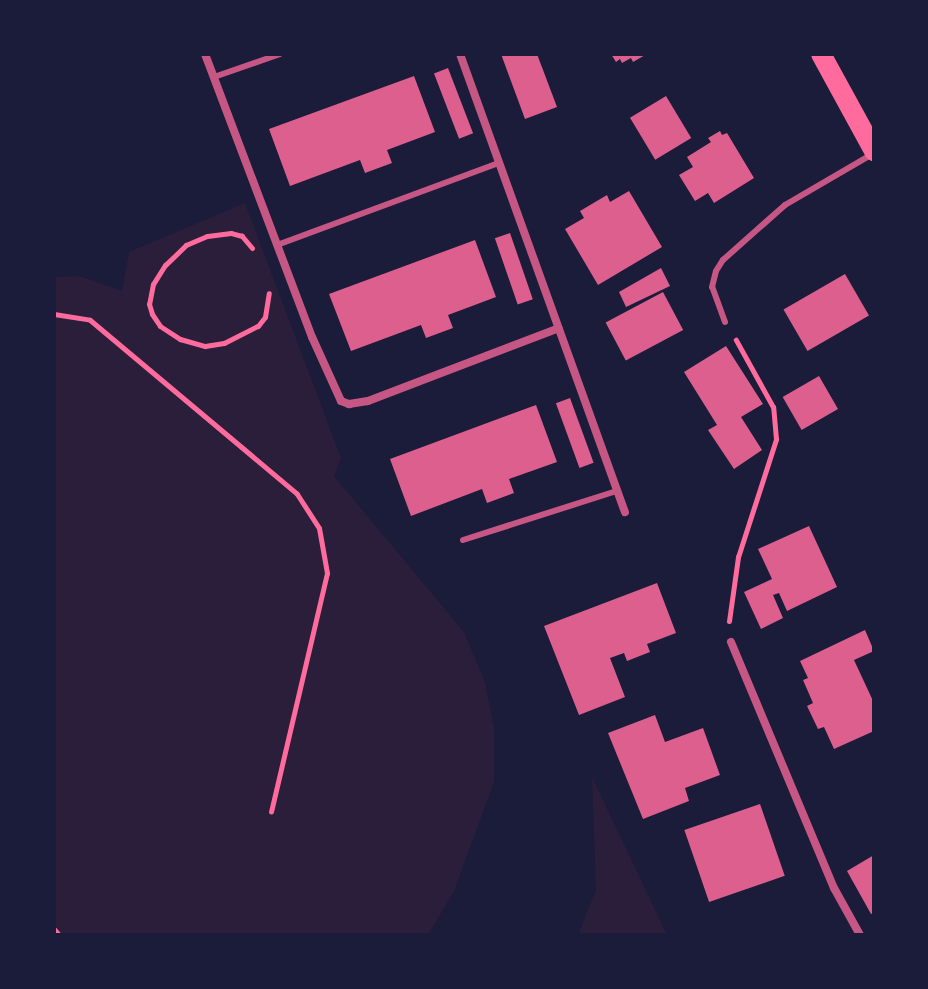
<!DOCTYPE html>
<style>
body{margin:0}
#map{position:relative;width:928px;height:989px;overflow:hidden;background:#1b1b3a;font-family:"Roboto Condensed",sans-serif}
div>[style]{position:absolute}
.green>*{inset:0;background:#2a1e3b}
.building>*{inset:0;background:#dd5f8e;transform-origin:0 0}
.path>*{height:5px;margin:-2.5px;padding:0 2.5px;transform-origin:2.5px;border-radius:2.5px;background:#ff6b9d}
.service>*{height:6px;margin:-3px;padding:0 3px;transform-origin:3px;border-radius:3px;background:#c65784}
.minor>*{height:8px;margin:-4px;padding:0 4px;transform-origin:4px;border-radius:4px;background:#c65784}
.primary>*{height:20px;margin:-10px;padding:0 10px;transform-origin:10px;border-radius:10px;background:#ff6b9d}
span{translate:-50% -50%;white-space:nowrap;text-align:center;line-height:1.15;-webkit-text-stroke:6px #1b1b3a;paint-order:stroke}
.frame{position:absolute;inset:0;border:56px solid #1b1b3a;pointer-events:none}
</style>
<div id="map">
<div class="green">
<div style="clip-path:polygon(245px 203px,341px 458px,334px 476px,464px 632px,485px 682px,494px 728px,494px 782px,454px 891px,428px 935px,54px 935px,54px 277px,79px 276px,122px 291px,129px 252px)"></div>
<div style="clip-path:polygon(592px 777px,667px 935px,578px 935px,596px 890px)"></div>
</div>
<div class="building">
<div style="clip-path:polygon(501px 54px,537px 54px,557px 107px,525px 119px)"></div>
<div style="clip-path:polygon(611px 54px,647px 54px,633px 62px,631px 58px,622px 63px,620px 59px,616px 62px)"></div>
<div style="left:448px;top:68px;width:70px;height:15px;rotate:69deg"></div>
<div style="clip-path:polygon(414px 76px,435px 132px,387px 150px,392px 163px,365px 173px,360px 160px,290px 186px,269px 129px)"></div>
<div style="left:666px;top:96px;width:49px;height:42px;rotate:59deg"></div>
<div style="clip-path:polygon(720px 131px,722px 135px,727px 133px,754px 178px,714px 203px,708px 193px,695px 201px,679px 175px,693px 167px,687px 157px,711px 142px,708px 138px)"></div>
<div style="clip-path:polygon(629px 191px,662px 247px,598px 285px,565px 229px,584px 218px,580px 211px,607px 195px,610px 202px)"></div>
<div style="left:510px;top:233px;width:70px;height:16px;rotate:71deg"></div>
<div style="clip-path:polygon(475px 240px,496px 297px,448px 315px,453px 328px,426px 338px,421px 325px,351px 351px,329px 294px)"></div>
<div style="clip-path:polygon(661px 268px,670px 286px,626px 307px,619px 292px)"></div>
<div style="left:845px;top:274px;width:48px;height:71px;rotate:60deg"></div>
<div style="left:663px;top:292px;width:43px;height:65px;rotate:62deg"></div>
<div style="clip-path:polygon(726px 346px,763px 404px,741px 417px,762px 450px,734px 469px,708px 430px,717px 425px,684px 372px)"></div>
<div style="left:819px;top:376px;width:38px;height:42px;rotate:60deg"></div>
<div style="left:570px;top:398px;width:69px;height:15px;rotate:70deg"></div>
<div style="clip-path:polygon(536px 405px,557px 462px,509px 479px,514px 493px,487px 503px,482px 489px,411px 516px,390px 459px)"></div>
<div style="clip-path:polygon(809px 526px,837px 587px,787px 611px,779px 593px,773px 595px,783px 618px,761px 629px,744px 592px,772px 579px,758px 549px)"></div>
<div style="clip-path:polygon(657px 583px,676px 633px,647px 644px,650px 652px,627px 661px,624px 653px,610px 658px,625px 697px,579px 715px,544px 626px)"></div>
<div style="clip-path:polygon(865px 630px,874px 651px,854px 660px,874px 703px,874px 731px,834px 749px,824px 727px,818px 729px,807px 706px,813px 703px,803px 680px,808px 678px,800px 661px)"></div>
<div style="clip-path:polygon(655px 715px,665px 742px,703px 728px,720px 775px,685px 788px,689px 801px,643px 819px,608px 733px)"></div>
<div style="left:760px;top:804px;width:76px;height:80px;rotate:71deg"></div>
<div style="clip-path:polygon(874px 855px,874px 913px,871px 914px,847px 871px)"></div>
</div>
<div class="path">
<div style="left:252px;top:248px;width:16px;rotate:-130deg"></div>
<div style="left:242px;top:236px;width:11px;rotate:-165deg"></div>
<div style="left:231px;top:233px;width:24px;rotate:173deg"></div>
<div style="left:207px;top:236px;width:23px;rotate:157deg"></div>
<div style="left:186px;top:245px;width:29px;rotate:136deg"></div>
<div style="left:165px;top:265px;width:22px;rotate:122deg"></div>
<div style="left:153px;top:284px;width:20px;rotate:101deg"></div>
<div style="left:149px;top:304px;width:10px;rotate:73deg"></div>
<div style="left:152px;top:314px;width:14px;rotate:56deg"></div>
<div style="left:160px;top:326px;width:24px;rotate:33deg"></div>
<div style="left:180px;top:339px;width:26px;rotate:16deg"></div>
<div style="left:205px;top:346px;width:19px;rotate:-9deg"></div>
<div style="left:224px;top:343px;width:38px;rotate:-27deg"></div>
<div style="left:258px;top:326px;width:11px;rotate:-52deg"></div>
<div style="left:265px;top:317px;width:24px;rotate:-81deg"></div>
<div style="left:54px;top:314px;width:36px;rotate:9deg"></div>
<div style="left:90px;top:320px;width:270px;rotate:40deg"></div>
<div style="left:297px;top:494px;width:40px;rotate:57.1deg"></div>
<div style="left:319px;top:528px;width:46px;rotate:79.9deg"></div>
<div style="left:327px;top:573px;width:245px;rotate:103.2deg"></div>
<div style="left:729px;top:621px;width:65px;rotate:-82deg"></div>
<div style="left:738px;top:557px;width:124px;rotate:-72.1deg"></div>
<div style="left:776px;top:439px;width:32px;rotate:-95deg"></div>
<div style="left:773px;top:407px;width:77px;rotate:-118.9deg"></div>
<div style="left:54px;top:929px;width:8px;rotate:50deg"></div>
</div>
<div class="service">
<div style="left:214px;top:77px;width:70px;rotate:-19.2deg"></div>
<div style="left:277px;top:245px;width:237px;rotate:-20.3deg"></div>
<div style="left:725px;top:322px;width:37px;rotate:-110deg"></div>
<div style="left:712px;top:287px;width:16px;rotate:-76deg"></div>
<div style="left:716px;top:271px;width:13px;rotate:-58deg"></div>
<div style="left:723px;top:260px;width:83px;rotate:-41.6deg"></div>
<div style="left:785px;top:205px;width:99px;rotate:-30.2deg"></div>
<div style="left:463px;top:540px;width:162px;rotate:-17.7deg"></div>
</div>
<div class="minor">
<div style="left:205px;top:54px;width:303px;rotate:69.3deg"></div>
<div style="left:312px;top:337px;width:70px;rotate:65.6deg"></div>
<div style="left:341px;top:401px;width:9px;rotate:21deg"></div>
<div style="left:349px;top:404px;width:19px;rotate:-9deg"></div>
<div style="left:368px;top:401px;width:204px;rotate:-20.9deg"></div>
<div style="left:460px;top:54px;width:487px;rotate:70.2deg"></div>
<div style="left:731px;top:642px;width:267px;rotate:67.3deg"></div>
<div style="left:834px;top:888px;width:54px;rotate:61deg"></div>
</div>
<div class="primary">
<div style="left:821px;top:54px;width:111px;rotate:61.3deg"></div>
</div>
<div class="frame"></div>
</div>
